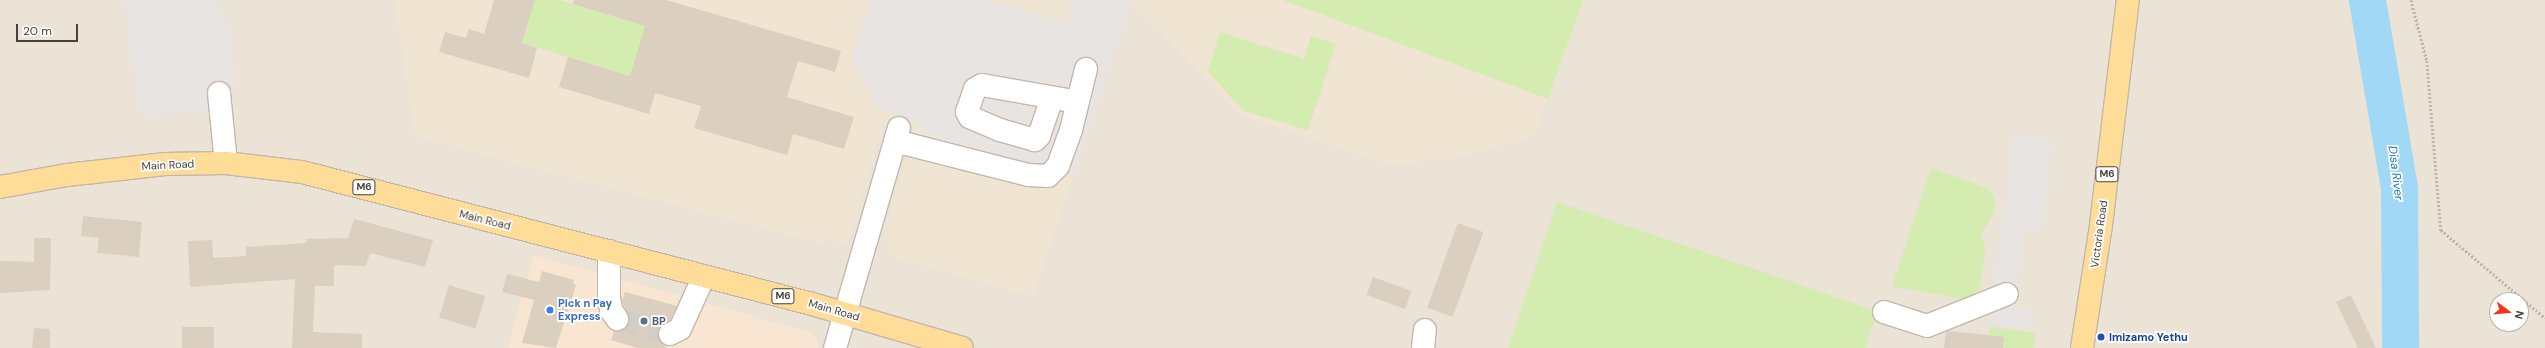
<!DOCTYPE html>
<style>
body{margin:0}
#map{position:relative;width:2545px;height:348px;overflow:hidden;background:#f5f1e9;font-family:"DM Sans",sans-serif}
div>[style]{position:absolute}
.residential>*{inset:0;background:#eae3d6}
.commercial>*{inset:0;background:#f8e6d3}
.education>*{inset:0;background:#f0e5d2}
.green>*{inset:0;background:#d4ecaf}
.parking>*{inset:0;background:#e7e4e1}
.river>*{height:37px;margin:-18.5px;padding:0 18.5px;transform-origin:18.5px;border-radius:18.5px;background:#a1d8f6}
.building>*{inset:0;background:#dbcfc0;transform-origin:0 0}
.minor-tunnel>*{height:22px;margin-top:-11px;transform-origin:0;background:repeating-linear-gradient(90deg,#d3cec5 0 22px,transparent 0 33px)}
.path>*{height:2.5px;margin-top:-1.25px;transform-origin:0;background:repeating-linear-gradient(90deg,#c5b39b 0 2px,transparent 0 4px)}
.roads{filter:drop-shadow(1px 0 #c2b8aa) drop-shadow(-1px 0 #c2b8aa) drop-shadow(0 1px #c2b8aa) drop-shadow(0 -1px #c2b8aa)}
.minor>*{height:22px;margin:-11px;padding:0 11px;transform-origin:11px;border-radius:11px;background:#fff}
.major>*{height:22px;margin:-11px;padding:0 11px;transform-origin:11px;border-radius:11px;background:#ffdc98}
.dots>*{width:11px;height:11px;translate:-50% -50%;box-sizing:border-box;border:2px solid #fff;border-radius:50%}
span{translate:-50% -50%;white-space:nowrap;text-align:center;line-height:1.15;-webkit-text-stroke:3.5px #fff;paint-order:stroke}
.shield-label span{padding:1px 3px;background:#fff;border:1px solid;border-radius:3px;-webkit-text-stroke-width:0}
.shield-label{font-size:10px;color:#4a4136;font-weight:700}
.street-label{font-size:11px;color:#4a4136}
.shop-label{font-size:11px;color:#366cbe;font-weight:700}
.left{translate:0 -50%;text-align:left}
.service-label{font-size:11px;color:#4e5e75;font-weight:700}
.transit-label{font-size:11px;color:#164399;font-weight:700}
.water-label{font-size:12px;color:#247bae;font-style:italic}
.north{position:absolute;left:2489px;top:292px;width:40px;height:40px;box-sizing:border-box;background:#fff;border:1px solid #b7b3af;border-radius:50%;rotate:106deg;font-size:11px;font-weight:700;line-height:16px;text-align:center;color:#4a4136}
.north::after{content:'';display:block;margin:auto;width:14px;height:18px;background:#ff2c16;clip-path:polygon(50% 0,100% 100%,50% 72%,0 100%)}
.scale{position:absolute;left:16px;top:24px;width:62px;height:18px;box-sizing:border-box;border:2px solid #4a4136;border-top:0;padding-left:5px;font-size:12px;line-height:14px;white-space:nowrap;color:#4a4136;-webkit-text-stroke:3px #fff;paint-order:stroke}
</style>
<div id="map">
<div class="residential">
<div style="clip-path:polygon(evenodd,0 0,2545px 0,2545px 348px,0 348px,0 0,2497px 300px,2521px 300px,2521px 324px,2497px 324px,2497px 300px)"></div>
</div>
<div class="commercial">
<div style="clip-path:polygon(533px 255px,810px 332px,817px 339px,818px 348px,508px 348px)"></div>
</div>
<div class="education">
<div style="clip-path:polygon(394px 0,1584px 0,1534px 137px,1456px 158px,1390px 165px,1240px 115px,1132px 1px,1033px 297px,888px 256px,889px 215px,915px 131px,884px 123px,847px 245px,825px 239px,823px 244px,415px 137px)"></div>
</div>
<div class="green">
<div style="clip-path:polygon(535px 0,559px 0,645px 26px,631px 76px,522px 43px)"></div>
<div style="clip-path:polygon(1283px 0,1583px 0,1548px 99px)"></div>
<div style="clip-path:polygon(1220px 32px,1304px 59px,1311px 36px,1336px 44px,1308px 130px,1244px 111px,1208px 72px)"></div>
<div style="clip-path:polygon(1931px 168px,1988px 188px,1995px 200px,1993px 214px,1981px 235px,1986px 249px,1979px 291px,1964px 299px,1892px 286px)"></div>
<div style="clip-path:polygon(1557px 202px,1877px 311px,1865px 348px,1508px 348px)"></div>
<div style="clip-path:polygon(1990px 327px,2035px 333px,2033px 348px,1987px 348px)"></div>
</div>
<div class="parking">
<div style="clip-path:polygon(124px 0,217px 0,227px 21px,233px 45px,237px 86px,227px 85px,232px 111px,139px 116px)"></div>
<div style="clip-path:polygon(870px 0,991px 0,1066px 23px,1073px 0,1132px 0,1073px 176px,915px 131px,918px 121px,878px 109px,852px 59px)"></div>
<div style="clip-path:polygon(2013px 135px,2053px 140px,2042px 233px,2024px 231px,2015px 307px,2032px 309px,2030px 329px,1990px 324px)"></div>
</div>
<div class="river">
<div style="left:2367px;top:0;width:190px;rotate:80.3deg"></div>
<div style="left:2399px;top:187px;width:161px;rotate:89.6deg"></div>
</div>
<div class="building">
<div style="clip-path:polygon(494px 0,535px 0,522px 43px,537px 48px,529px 78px,439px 52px,445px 32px,466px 38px,469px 29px,484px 34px)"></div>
<div style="clip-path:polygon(574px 0,666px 0,841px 51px,835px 72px,798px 61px,787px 97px,854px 117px,844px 149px,793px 134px,787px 155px,694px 128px,701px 106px,655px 93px,649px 114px,559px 87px,568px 57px,630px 76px,645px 26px,573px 4px)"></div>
<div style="clip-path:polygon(83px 216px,142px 222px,139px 257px,97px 253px,99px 238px,81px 236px)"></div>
<div style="clip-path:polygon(354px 219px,433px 240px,425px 267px,370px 253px,366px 266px,334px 265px,334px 286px,315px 286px,313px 332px,362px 334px,362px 348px,292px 348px,295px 279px,190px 287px,188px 241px,212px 240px,213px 258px,246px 256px,246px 247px,307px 243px,306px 239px,348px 238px)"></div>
<div style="left:1458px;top:223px;width:27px;height:90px;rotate:20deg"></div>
<div style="clip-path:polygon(34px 238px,51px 238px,50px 290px,0 293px,0 261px,34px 262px)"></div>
<div style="clip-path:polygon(542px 271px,574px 280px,573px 284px,576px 285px,556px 348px,522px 343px,534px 300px,502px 292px,507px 274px,539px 282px)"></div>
<div style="left:1373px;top:277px;width:41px;height:19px;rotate:20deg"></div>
<div style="left:449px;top:285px;width:38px;height:34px;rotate:17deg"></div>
<div style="clip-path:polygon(625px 292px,677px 306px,670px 320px,660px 327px,658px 333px,666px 348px,638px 348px,611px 340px,614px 331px,624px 330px,628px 324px,629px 318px,622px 301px)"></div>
<div style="clip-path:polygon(2351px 295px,2376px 348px,2358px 348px,2336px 302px)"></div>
<div style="left:214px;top:327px;width:21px;height:32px;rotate:90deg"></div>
<div style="clip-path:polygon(34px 328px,50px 329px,50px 348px,32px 348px)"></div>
<div style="clip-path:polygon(1949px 331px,2004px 337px,2003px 348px,1944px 348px,1946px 332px)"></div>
</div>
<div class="minor-tunnel">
<div style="left:617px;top:319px;width:55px;rotate:15.8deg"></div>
</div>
<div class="path">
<div style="left:2411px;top:0;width:63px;rotate:75.3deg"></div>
<div style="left:2427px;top:61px;width:170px;rotate:85.3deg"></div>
<div style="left:2441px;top:230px;width:136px;rotate:40.2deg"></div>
</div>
<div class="roads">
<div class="minor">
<div style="left:219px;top:93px;width:70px;rotate:84.3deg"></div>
<div style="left:1052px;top:98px;width:40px;rotate:108.9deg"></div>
<div style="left:1039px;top:136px;width:6px;rotate:135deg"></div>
<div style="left:1035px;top:140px;width:36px;rotate:-164deg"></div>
<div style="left:1000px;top:130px;width:33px;rotate:-157deg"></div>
<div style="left:970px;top:117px;width:6px;rotate:-121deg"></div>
<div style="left:967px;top:112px;width:24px;rotate:-71deg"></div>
<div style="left:975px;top:89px;width:8px;rotate:-30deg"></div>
<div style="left:982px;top:85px;width:97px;rotate:10deg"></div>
<div style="left:895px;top:141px;width:137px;rotate:14.3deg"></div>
<div style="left:1028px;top:175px;width:20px;rotate:3deg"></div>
<div style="left:1048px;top:176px;width:14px;rotate:-45deg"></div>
<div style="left:1058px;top:166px;width:38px;rotate:-70deg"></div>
<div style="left:1071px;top:130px;width:63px;rotate:-76.2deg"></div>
<div style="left:609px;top:251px;width:46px;rotate:90deg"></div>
<div style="left:609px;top:297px;width:13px;rotate:81deg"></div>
<div style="left:611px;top:310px;width:11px;rotate:56deg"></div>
<div style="left:1884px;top:312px;width:45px;rotate:18deg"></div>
<div style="left:1927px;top:326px;width:86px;rotate:-21.8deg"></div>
<div style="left:670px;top:334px;width:11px;rotate:-27deg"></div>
<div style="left:680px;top:329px;width:58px;rotate:-65.6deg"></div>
<div style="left:835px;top:348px;width:229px;rotate:-73.8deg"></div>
<div style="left:1423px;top:348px;width:18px;rotate:-84deg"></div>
</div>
<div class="major">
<div style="left:0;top:187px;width:68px;rotate:-10.2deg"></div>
<div style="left:67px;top:175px;width:99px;rotate:-6.4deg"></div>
<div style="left:165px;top:164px;width:61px;rotate:-0.9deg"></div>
<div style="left:226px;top:163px;width:77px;rotate:6.8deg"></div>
<div style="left:302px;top:172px;width:527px;rotate:14.51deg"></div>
<div style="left:812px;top:304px;width:156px;rotate:16.3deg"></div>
<div style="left:2082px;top:348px;width:124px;rotate:-81.2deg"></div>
<div style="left:2101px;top:225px;width:227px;rotate:-83.2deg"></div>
</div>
</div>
<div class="dots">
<div style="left:550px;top:310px;background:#3f7fe0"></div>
<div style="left:644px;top:321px;background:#5c6f8a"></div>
<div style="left:2101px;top:337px;background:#1a4fb4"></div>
</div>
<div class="shield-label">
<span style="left:2107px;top:174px">M6</span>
<span style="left:364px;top:187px">M6</span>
<span style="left:783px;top:296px">M6</span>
</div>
<div class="street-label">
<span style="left:168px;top:165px;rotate:-3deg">Main Road</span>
<span style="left:485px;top:220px;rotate:14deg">Main Road</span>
<span style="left:2099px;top:234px;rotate:-82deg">Victoria Road</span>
<span style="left:834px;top:310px;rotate:16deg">Main Road</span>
</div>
<div class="shop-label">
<span class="left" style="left:558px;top:310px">Pick n Pay<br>Express</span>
</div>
<div class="service-label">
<span class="left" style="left:652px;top:321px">BP</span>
</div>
<div class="transit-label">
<span class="left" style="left:2109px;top:337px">Imizamo Yethu</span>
</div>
<div class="water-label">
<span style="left:2395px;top:173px;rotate:83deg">Disa River</span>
</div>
<div class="north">N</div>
<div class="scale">20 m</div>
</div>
